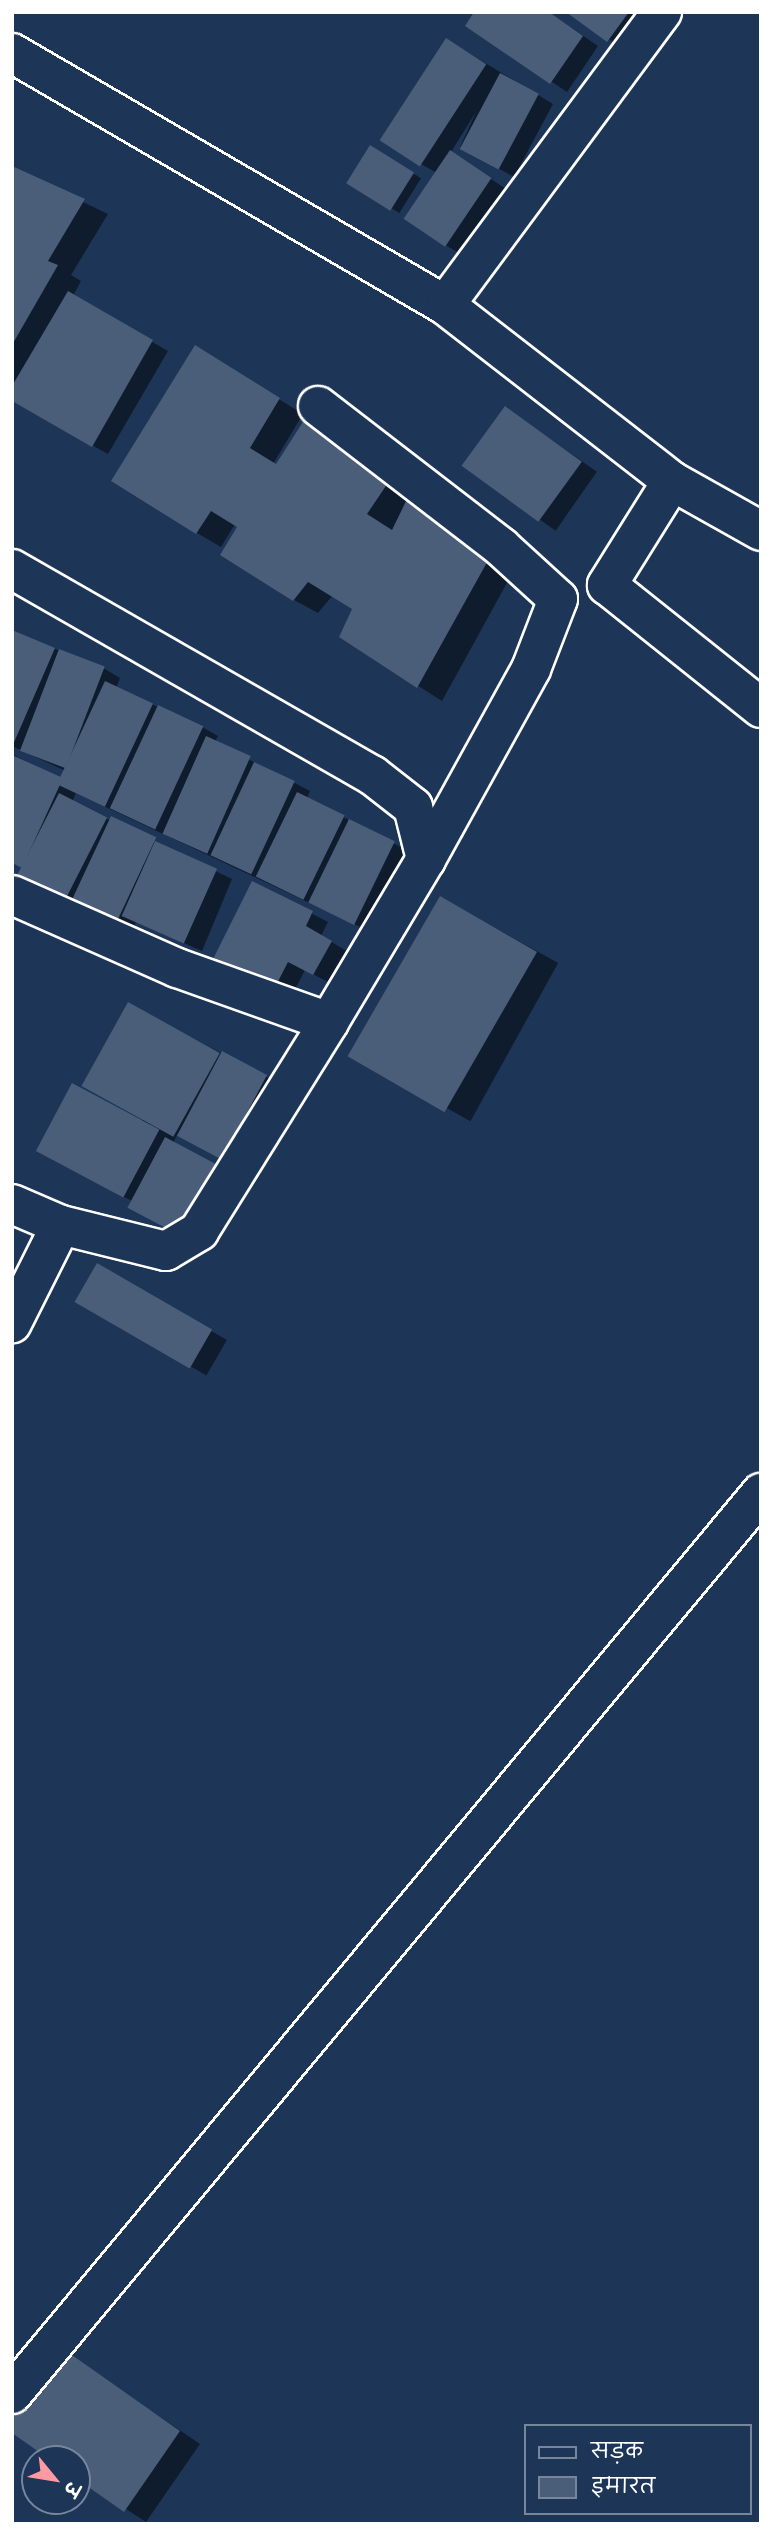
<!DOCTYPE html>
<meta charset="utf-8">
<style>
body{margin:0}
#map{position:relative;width:773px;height:2536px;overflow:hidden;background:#1d3557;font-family:Delius,"Playpen Sans Deva",sans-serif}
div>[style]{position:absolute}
.shadow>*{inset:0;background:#0007;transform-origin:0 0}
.building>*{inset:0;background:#4a5d79;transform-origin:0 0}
.roads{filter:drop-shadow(2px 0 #fff) drop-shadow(-2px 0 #fff) drop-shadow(0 2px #fff) drop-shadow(0 -2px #fff)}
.street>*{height:38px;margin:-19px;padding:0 19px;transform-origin:19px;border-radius:19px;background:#1d3557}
span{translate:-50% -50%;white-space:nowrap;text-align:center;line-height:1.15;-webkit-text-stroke:7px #1d3557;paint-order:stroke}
.frame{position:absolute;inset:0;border:14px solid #fff;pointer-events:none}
.legend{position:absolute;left:524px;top:2424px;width:228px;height:91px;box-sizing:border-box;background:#1d3557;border:2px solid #77869a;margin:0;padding:9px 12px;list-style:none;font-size:21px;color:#fff}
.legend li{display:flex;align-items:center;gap:14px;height:35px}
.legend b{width:35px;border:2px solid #77869a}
.north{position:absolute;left:21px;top:2445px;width:70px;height:70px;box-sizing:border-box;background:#1d3557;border:2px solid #77869a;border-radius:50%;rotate:120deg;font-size:19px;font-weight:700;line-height:28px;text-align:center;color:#fff}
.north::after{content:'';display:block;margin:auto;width:24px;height:32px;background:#ff9aa2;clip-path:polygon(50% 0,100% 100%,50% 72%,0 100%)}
</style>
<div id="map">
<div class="shadow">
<div style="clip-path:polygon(548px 12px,598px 46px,567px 92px,468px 25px)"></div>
<div style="clip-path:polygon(569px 12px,642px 12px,624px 49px)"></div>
<div style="clip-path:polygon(462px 49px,553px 104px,514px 177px,460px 147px,476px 112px,451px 152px,506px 189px,461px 254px,445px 245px,437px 173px,421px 164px)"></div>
<div style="left:371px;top:147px;width:59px;height:41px;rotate:32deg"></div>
<div style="clip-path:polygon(12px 168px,108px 214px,71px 275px,81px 281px,73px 296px,168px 351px,108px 454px,12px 401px)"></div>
<div style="clip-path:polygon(219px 362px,303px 414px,273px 464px,277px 466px,309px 416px,518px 563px,442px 701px,341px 637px,355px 608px,333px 595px,318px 613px,294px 600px,239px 526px,235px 524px,221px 547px,197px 533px)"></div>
<div style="left:506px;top:408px;width:111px;height:72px;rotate:35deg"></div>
<div style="clip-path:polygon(16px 633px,105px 669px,120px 678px,116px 688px,202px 727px,218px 736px,215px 742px,310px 791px,307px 798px,410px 852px,371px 932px,76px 793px,72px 802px,232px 879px,202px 951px,136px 922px,132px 930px,22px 875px,25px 869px,12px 863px,12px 754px,66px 782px,70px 773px,12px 746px)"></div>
<div style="clip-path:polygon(253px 883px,328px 922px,321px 936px,347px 951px,330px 983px,305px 970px,288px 1003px,212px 964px)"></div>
<div style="left:441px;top:898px;width:134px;height:181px;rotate:29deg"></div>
<div style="clip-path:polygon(128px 1004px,282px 1085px,240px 1167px,177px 1135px,173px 1143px,231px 1175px,195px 1242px,132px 1201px,53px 1160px,145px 1119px,85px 1085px)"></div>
<div style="left:97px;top:1265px;width:150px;height:41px;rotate:30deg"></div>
<div style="clip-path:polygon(62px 2350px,200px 2444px,146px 2522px,77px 2477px,77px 2459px,52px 2459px)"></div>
</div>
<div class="building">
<div style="clip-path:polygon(474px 12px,549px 12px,583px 36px,550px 84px,465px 26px)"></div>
<div style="clip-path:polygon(566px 12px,629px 12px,607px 42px)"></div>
<div style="left:446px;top:38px;width:48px;height:122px;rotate:33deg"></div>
<div style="left:500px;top:73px;width:44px;height:86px;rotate:28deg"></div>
<div style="left:370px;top:145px;width:52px;height:45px;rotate:32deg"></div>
<div style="left:450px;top:150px;width:50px;height:83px;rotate:34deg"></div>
<div style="clip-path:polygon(12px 166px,85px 199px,48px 261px,58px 265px,12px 345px)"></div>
<div style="clip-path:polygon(68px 291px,153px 340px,92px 447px,12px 401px,12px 386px)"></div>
<div style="clip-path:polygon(195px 345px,280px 398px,250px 448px,276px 464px,308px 414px,392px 477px,367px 514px,392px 530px,410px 493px,495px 548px,417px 688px,339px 637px,352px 609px,308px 582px,293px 601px,220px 555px,237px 527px,211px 511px,196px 534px,111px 481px)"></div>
<div style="left:505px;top:406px;width:95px;height:74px;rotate:36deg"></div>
<div style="clip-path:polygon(12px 630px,55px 648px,12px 747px)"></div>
<div style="left:59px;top:649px;width:49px;height:109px;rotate:21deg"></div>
<div style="left:105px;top:681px;width:53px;height:114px;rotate:25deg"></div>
<div style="left:158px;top:705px;width:50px;height:114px;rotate:25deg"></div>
<div style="left:206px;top:736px;width:49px;height:107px;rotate:24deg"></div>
<div style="clip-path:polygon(12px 755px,63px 778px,22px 868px,12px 863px)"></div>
<div style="left:254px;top:762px;width:45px;height:103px;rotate:25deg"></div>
<div style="left:297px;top:792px;width:53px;height:94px;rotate:26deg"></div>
<div style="left:59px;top:793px;width:54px;height:92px;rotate:27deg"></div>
<div style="left:111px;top:816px;width:50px;height:94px;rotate:25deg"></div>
<div style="left:349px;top:819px;width:51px;height:93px;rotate:26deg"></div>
<div style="left:155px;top:841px;width:68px;height:82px;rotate:24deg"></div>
<div style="clip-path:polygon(252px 881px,313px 911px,306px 926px,332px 941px,313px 975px,288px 962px,271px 995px,210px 965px)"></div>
<div style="left:440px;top:896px;width:112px;height:185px;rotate:30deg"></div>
<div style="left:128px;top:1002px;width:105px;height:96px;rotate:29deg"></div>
<div style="left:222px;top:1051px;width:51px;height:96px;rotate:28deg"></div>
<div style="left:72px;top:1083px;width:99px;height:77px;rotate:28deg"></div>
<div style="left:165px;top:1137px;width:58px;height:80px;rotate:28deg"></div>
<div style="left:97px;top:1263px;width:133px;height:45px;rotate:30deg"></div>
<div style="clip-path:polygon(62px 2348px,180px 2431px,124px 2512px,77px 2479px,77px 2459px,49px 2459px,12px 2433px,12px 2419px)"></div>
</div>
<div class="roads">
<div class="street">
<div style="left:12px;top:53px;width:501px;rotate:30.2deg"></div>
<div style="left:445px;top:305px;width:287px;rotate:37.8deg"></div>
<div style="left:672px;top:481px;width:102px;rotate:29.3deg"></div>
<div style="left:445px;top:305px;width:365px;rotate:-53.5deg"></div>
<div style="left:318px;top:406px;width:231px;rotate:37.6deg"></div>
<div style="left:501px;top:547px;width:77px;rotate:42.4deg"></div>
<div style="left:558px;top:599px;width:75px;rotate:111.1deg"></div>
<div style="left:531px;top:669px;width:217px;rotate:118.9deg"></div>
<div style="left:672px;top:481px;width:123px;rotate:122deg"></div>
<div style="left:607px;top:585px;width:197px;rotate:38.6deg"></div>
<div style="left:12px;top:569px;width:415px;rotate:29.8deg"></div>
<div style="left:372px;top:775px;width:52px;rotate:38deg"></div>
<div style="left:413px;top:807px;width:54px;rotate:76deg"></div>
<div style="left:426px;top:859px;width:190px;rotate:120.8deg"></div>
<div style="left:329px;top:1022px;width:161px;rotate:-160.4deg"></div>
<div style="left:177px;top:968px;width:180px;rotate:-156.1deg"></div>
<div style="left:12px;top:1204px;width:53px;rotate:23.2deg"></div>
<div style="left:61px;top:1225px;width:110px;rotate:116.6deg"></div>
<div style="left:61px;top:1225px;width:108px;rotate:13.9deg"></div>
<div style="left:166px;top:1251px;width:39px;rotate:-31deg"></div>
<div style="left:199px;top:1231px;width:246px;rotate:-58.1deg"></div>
<div style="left:12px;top:2394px;width:1172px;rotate:-50.26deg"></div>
</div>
</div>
<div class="frame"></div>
<ul class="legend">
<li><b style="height:9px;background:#1d3557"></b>सड़क</li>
<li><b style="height:19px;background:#4a5d79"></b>इमारत</li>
</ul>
<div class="north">उ</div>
</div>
